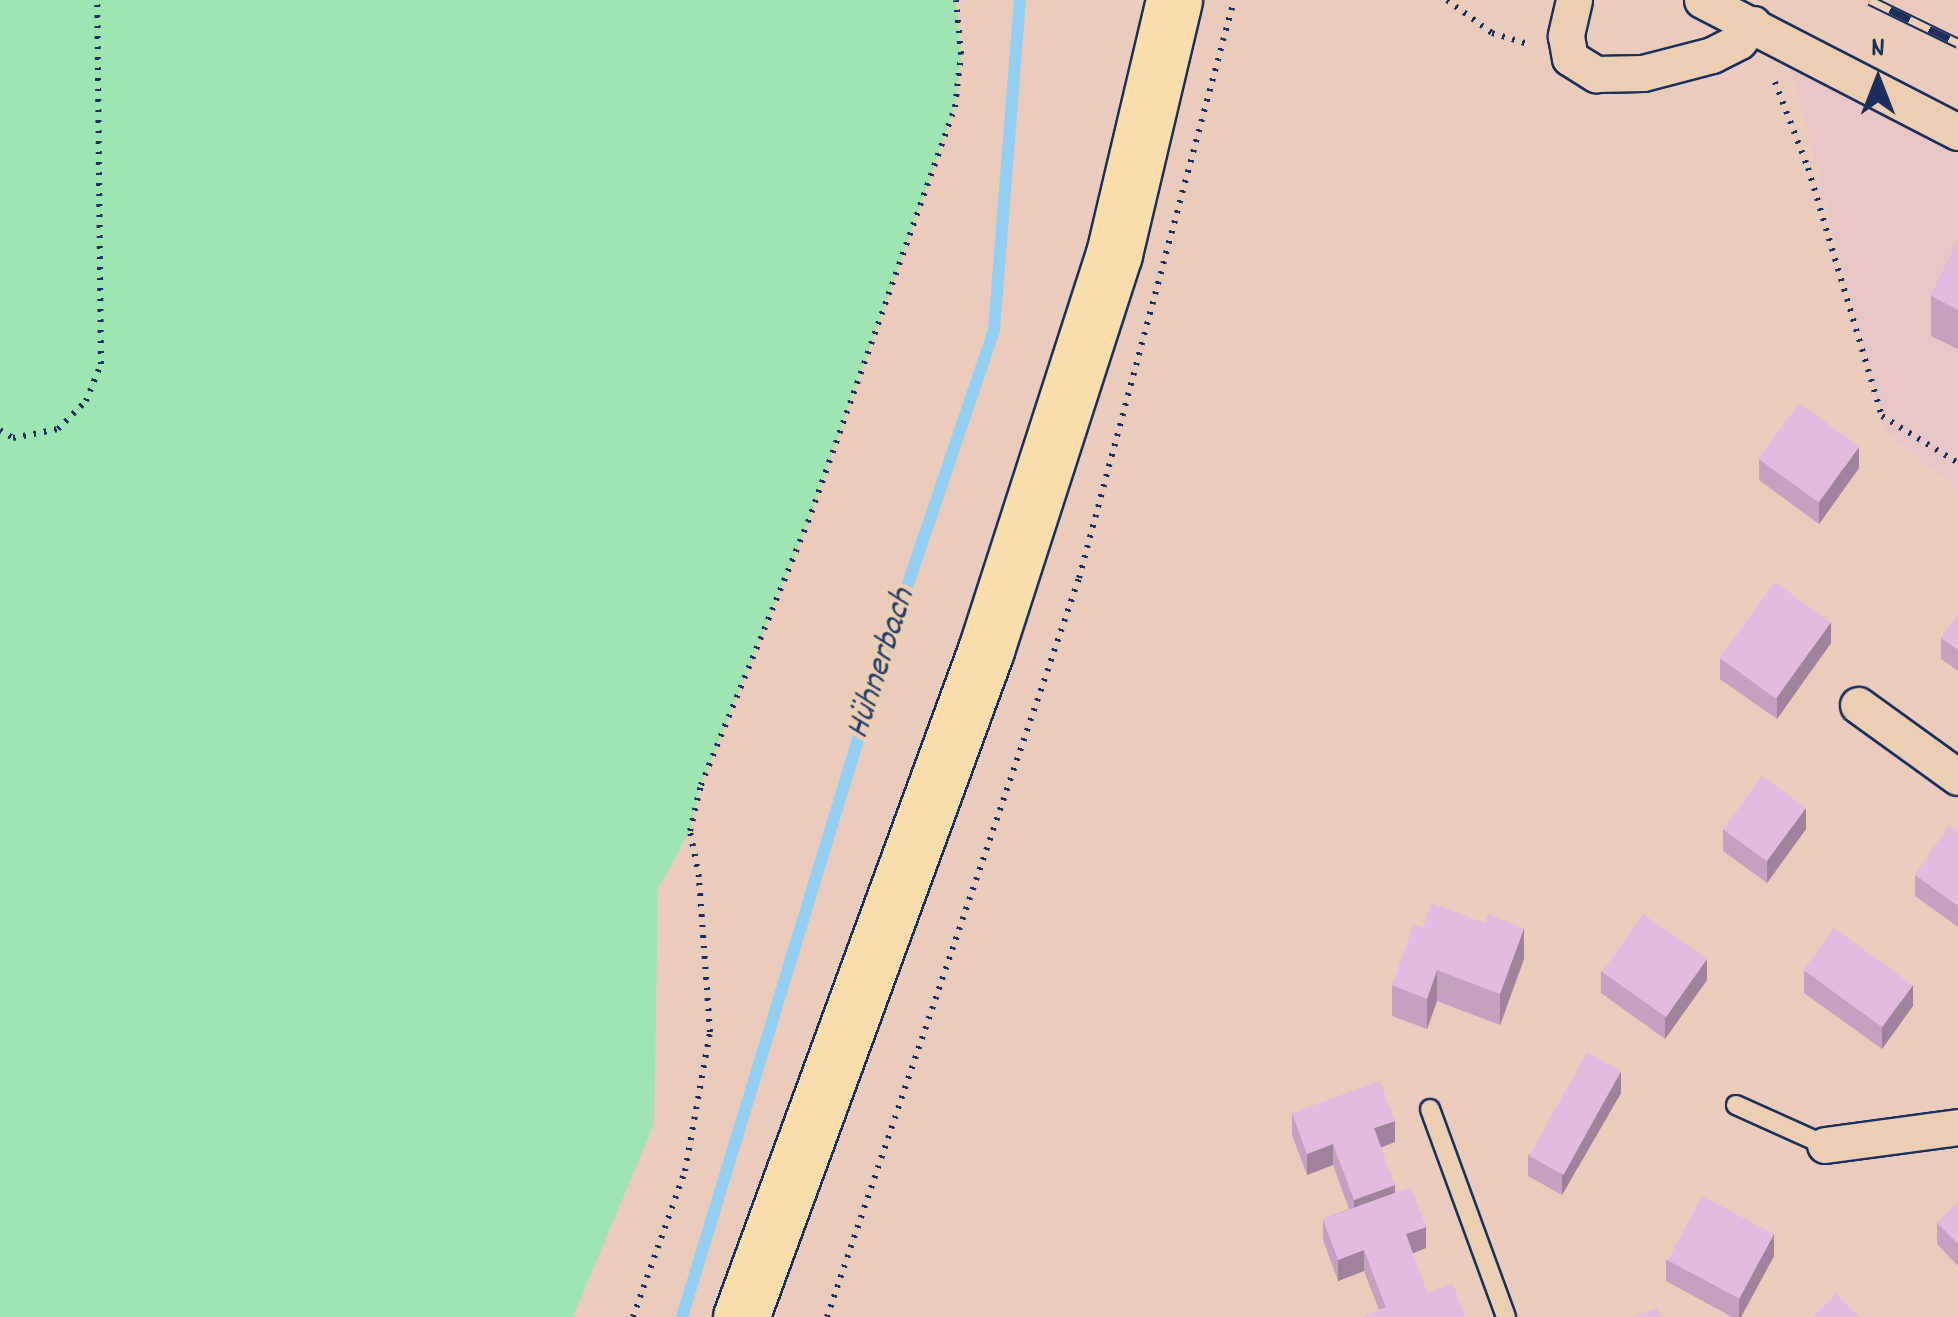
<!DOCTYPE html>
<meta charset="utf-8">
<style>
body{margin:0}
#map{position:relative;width:1958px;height:1317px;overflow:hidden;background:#ebcbbb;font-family:Dekko,sans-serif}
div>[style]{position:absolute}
.built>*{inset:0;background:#e9c6c6}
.green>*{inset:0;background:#9fe5b2}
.stream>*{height:12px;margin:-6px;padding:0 6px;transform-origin:6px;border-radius:6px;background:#93cef3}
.path>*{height:6px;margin-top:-3px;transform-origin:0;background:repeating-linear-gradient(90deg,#1b2f5e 0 2.5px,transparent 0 10.5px)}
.roads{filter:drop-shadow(2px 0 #1b2f5e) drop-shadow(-2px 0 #1b2f5e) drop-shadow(0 2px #1b2f5e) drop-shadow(0 -2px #1b2f5e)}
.lane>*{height:18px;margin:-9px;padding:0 9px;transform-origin:9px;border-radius:9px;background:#eccfb2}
.street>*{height:35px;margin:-17.5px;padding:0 17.5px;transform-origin:17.5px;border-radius:17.5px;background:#eccfb2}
.highway>*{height:55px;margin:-27.5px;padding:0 27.5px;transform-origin:27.5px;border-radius:27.5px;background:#f9deab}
.rail>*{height:11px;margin-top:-5.5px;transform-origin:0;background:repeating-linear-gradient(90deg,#eccfb2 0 22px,#1b2f5e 0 44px);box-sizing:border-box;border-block:2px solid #1b2f5e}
.wall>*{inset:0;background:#c5a0c1}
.shaded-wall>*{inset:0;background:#a0829d}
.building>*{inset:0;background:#e5bae0;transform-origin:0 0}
span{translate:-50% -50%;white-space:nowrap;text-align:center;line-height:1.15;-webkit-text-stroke:9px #eccfb2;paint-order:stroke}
.water-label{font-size:35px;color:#273f6d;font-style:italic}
.north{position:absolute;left:1828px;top:30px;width:100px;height:100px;-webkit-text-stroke:8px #eccfb2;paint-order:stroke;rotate:0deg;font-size:28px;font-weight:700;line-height:40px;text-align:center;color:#1b2f5e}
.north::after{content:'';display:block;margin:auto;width:35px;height:45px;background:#1b2f5e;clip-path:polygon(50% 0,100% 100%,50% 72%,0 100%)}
</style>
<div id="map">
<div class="built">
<div style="clip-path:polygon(1779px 22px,1958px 120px,1958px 489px,1885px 432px)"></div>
</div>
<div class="green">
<div style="clip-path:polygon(0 0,956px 0,961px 54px,955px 107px,808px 522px,701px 785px,690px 831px,658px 889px,654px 1124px,573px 1317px,0 1317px)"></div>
</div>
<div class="stream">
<div style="left:682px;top:1317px;width:683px;rotate:-73.05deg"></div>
<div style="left:881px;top:664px;width:353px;rotate:-71.3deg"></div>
<div style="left:994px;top:330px;width:331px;rotate:-85.5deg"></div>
</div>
<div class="path">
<div style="left:1447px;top:0;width:56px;rotate:36.3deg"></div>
<div style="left:1492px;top:33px;width:38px;rotate:17deg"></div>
<div style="left:1775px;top:82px;width:92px;rotate:69deg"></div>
<div style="left:1808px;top:168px;width:259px;rotate:73.4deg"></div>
<div style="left:1882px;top:416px;width:89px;rotate:31.7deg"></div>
<div style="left:0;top:430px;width:15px;rotate:32deg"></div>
<div style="left:13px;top:438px;width:46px;rotate:-11.3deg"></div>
<div style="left:58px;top:429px;width:40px;rotate:-45deg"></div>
<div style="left:86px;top:401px;width:40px;rotate:-68deg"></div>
<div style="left:101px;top:364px;width:364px;rotate:-90.6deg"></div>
<div style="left:633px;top:1317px;width:155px;rotate:-70.4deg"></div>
<div style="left:685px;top:1171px;width:141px;rotate:-79.8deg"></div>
<div style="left:710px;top:1032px;width:155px;rotate:-94.1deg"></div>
<div style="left:699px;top:877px;width:47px;rotate:-101.1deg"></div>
<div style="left:690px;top:831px;width:47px;rotate:-76.6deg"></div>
<div style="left:701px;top:785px;width:284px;rotate:-67.9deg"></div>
<div style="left:808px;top:522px;width:440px;rotate:-70.5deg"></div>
<div style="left:955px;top:107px;width:53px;rotate:-83.5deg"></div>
<div style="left:961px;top:54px;width:54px;rotate:-95.3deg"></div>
<div style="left:827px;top:1317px;width:781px;rotate:-71.17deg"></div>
<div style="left:1079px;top:578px;width:598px;rotate:-74.99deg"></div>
</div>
<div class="roads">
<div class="lane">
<div style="left:1736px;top:1105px;width:98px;rotate:24.2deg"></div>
<div style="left:1430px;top:1109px;width:221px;rotate:69.9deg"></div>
</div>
<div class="street">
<div style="left:1574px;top:0;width:37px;rotate:103deg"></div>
<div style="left:1566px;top:36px;width:22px;rotate:80deg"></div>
<div style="left:1570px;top:58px;width:31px;rotate:32deg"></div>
<div style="left:1596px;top:74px;width:47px;rotate:-1.2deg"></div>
<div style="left:1643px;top:73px;width:71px;rotate:-14.6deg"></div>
<div style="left:1712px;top:55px;width:30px;rotate:-27deg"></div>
<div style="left:1739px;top:41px;width:22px;rotate:-51deg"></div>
<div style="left:1702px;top:0;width:288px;rotate:27.3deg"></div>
<div style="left:1858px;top:705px;width:123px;rotate:35.8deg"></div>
<div style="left:1825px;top:1145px;width:134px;rotate:-7.7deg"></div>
</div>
<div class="highway">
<div style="left:741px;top:1317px;width:711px;rotate:-69.83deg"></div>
<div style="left:986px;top:650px;width:416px;rotate:-72.1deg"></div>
<div style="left:1114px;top:254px;width:261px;rotate:-76.7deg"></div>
</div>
</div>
<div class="rail">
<div style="left:1870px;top:0;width:98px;rotate:26deg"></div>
</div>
<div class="wall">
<div style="clip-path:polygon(1958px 241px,1958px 349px,1931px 336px,1931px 296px)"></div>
<div style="clip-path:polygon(1759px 459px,1859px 468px,1819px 524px,1759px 480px)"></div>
<div style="clip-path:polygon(1958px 615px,1958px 671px,1941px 659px,1941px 638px)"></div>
<div style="clip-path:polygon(1831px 643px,1777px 719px,1720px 679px,1720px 658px)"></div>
<div style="clip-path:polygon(1723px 829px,1806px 829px,1767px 883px,1723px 851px)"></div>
<div style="clip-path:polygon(1958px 833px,1958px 927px,1915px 896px,1915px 875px)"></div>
<div style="clip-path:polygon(1423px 928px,1524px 959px,1500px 1025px,1437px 1001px,1427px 1029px,1392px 1016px,1392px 985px)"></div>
<div style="clip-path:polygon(1601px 971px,1707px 980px,1665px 1039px,1601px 993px)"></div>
<div style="clip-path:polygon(1804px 971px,1913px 1006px,1882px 1049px,1804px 993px)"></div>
<div style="clip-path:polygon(1621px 1093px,1562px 1195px,1528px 1176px,1528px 1155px)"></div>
<div style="clip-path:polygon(1292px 1113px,1395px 1142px,1381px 1147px,1395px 1193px,1426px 1248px,1412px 1253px,1427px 1293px,1379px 1310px,1364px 1271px,1338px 1281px,1323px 1240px,1323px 1219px,1349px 1209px,1333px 1165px,1307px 1175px,1292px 1135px)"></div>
<div style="clip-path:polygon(1958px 1203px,1958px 1266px,1937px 1244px,1937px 1223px)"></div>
<div style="clip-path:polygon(1774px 1256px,1741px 1317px,1732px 1317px,1666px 1281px,1666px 1260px)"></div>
</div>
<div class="shaded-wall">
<div style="clip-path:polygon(1859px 447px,1859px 468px,1819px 524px,1819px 503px)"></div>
<div style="clip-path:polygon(1831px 622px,1831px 643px,1777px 719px,1777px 698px)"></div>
<div style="clip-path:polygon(1806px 808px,1806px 829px,1767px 883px,1767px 861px)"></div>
<div style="clip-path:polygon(1524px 928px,1524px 959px,1500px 1025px,1500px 994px)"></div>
<div style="clip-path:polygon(1707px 959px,1707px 980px,1665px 1039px,1665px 1018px)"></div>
<div style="clip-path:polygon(1437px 970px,1437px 1001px,1427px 1029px,1427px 999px)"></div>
<div style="clip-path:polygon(1913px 985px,1913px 1006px,1882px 1049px,1882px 1028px)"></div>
<div style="clip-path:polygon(1621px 1071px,1621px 1093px,1562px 1195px,1562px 1174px)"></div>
<div style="clip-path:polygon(1395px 1121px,1395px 1142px,1374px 1150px,1374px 1128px)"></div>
<div style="clip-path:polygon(1333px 1144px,1333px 1165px,1307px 1175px,1307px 1154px)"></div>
<div style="clip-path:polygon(1395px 1185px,1395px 1206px,1354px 1222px,1354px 1200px)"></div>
<div style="clip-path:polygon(1426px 1227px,1426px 1248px,1406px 1256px,1406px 1234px)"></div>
<div style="clip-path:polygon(1774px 1234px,1774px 1256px,1741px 1317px,1739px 1317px,1739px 1300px)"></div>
<div style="clip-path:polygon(1364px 1250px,1364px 1271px,1338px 1281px,1338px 1260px)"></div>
</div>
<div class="building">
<div style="clip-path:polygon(1958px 241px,1958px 310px,1931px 296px)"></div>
<div style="left:1799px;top:403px;width:74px;height:69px;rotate:36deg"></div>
<div style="left:1775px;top:582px;width:69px;height:94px;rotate:36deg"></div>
<div style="clip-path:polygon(1958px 615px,1958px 650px,1941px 638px)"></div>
<div style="left:1762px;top:776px;width:54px;height:66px;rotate:36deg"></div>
<div style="clip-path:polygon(1948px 826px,1958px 833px,1958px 906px,1915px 875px)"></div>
<div style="clip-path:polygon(1431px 903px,1485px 923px,1488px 914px,1524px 928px,1500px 994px,1437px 970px,1427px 999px,1392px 985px,1414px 924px,1423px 928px)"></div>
<div style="left:1643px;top:914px;width:78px;height:71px;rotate:35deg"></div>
<div style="left:1834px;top:928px;width:97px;height:52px;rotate:36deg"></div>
<div style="left:1587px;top:1052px;width:39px;height:119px;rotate:29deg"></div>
<div style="clip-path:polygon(1380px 1081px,1395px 1121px,1374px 1128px,1395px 1185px,1354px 1200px,1333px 1144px,1307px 1154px,1292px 1113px)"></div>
<div style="clip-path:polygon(1411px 1187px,1426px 1227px,1406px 1234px,1427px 1293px,1453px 1283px,1465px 1317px,1365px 1317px,1365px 1315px,1386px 1308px,1364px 1250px,1338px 1260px,1323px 1219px)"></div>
<div style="left:1702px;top:1196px;width:81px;height:73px;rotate:28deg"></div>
<div style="clip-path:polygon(1958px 1203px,1958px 1244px,1937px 1223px)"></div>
<div style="clip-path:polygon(1836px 1293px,1860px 1317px,1813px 1317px)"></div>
<div style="clip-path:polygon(1657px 1308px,1660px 1317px,1631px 1317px)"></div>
</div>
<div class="water-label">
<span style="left:882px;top:664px;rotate:-72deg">Hühnerbach</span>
</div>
<div class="north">N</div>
</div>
